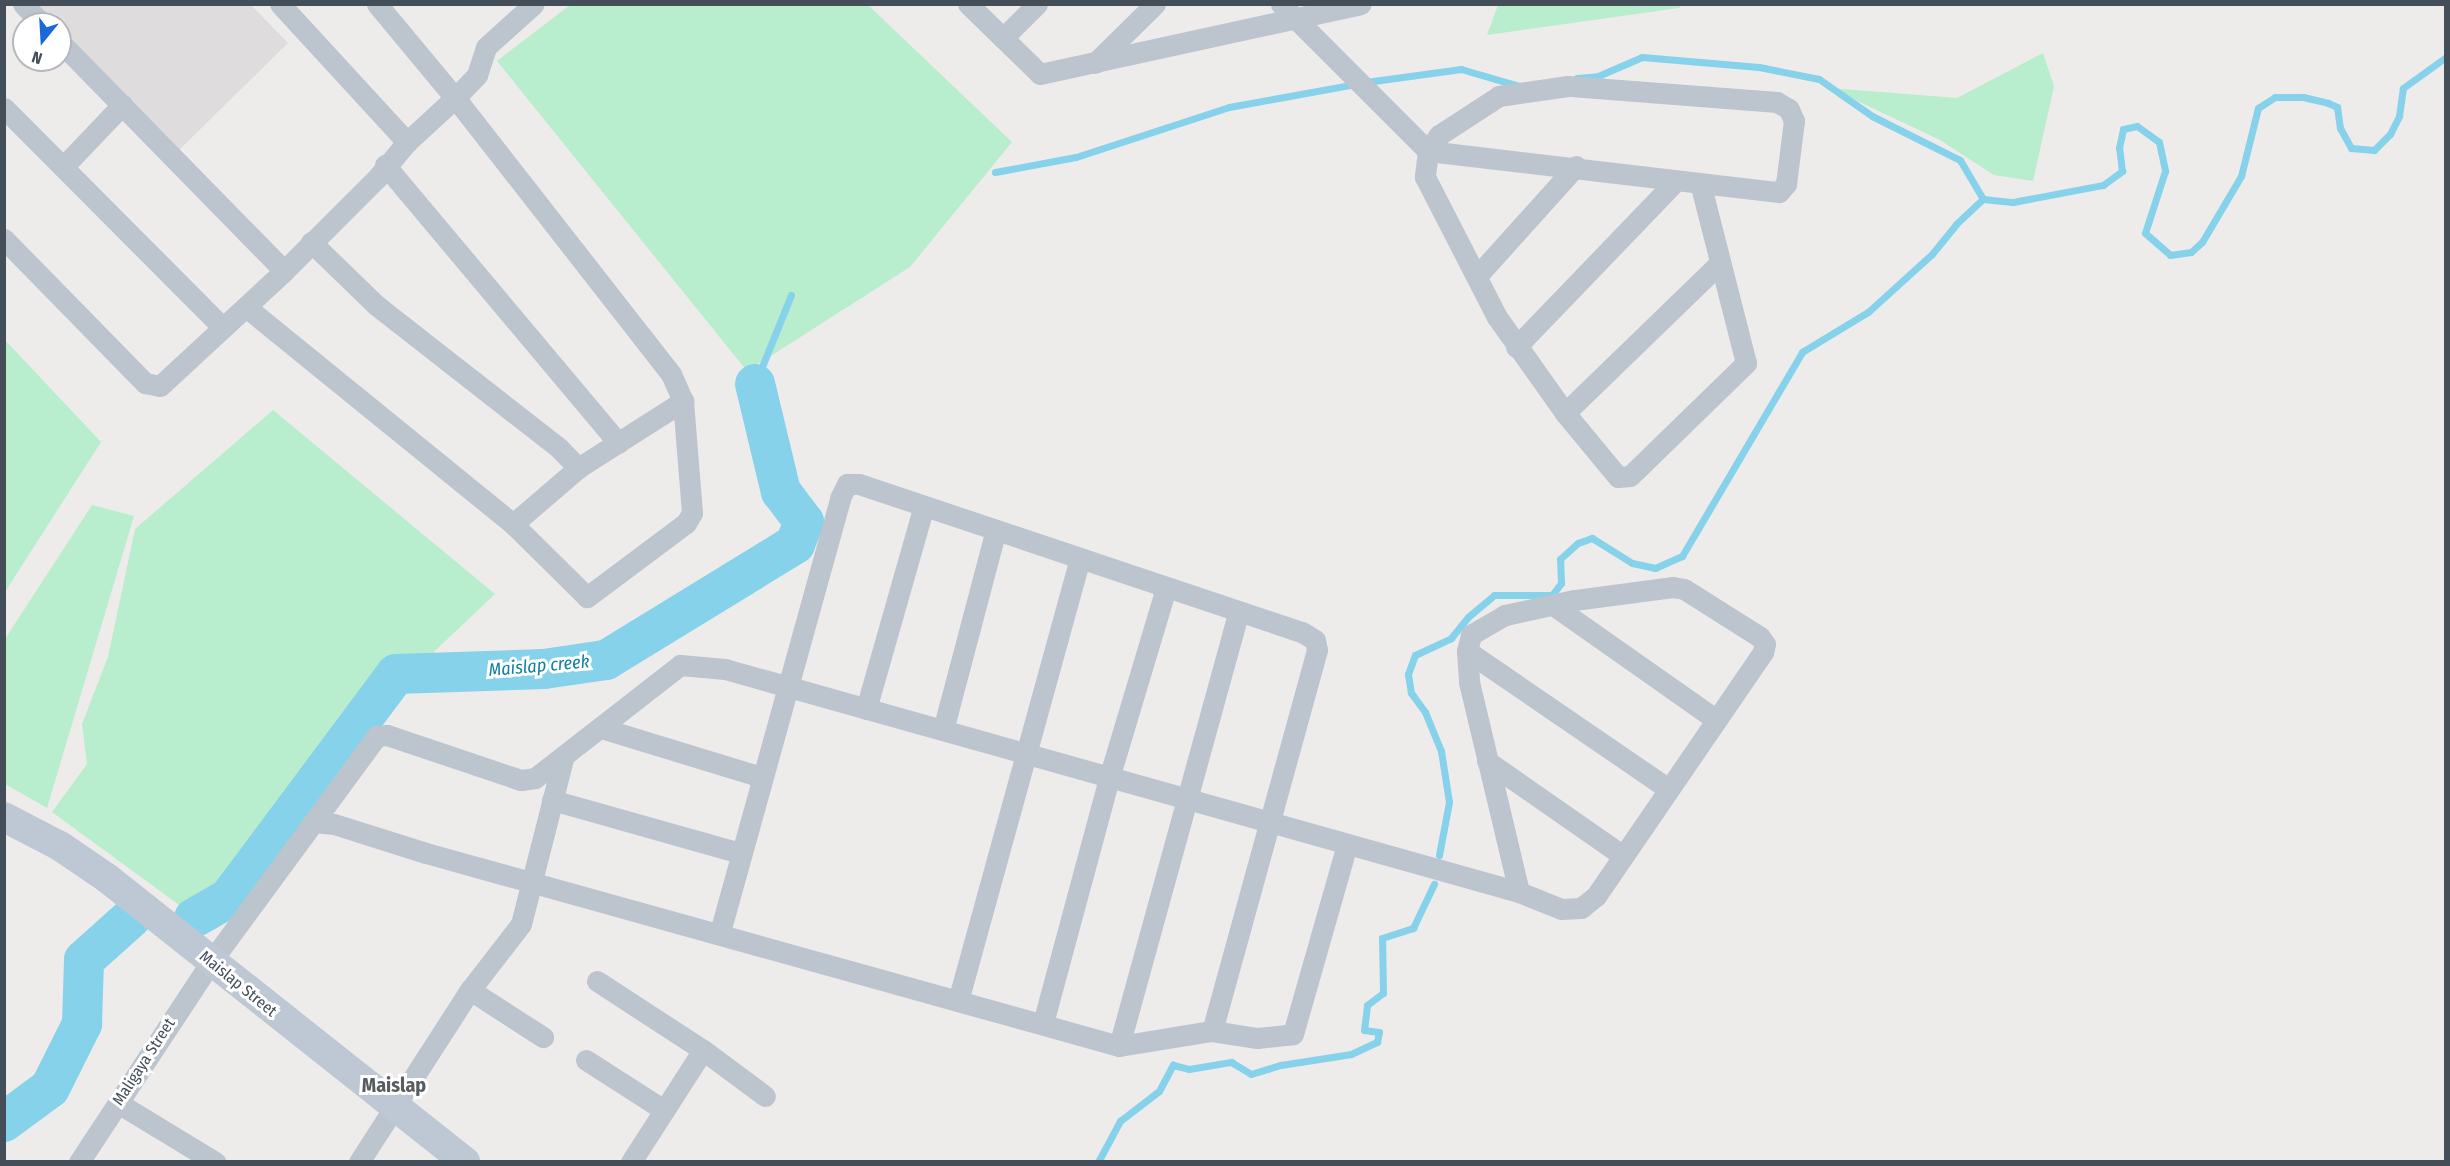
<!DOCTYPE html>
<style>
body{margin:0}
#map{position:relative;width:2450px;height:1166px;overflow:hidden;background:#eeebeb;font-family:"Fira Sans Condensed",sans-serif}
div>[style]{position:absolute}
.education>*{inset:0;background:#dfdcdd}
.green>*{inset:0;background:#b8edce}
.stream>*{height:7px;margin:-3.5px;padding:0 3.5px;transform-origin:3.5px;border-radius:3.5px;background:#85d2ea}
.river>*{height:40px;margin:-20px;padding:0 20px;transform-origin:20px;border-radius:20px;background:#85d2ea}
.minor>*{height:21px;margin:-10.5px;padding:0 10.5px;transform-origin:10.5px;border-radius:10.5px;background:#bcc5ce}
.secondary>*{height:30px;margin:-15px;padding:0 15px;transform-origin:15px;border-radius:15px;background:#bec8d5}
span{translate:-50% -50%;white-space:nowrap;text-align:center;line-height:1.15;-webkit-text-stroke:6px #fff;paint-order:stroke}
.street-label{font-size:16px;color:#444e58}
.water-label{font-size:18px;color:#0d7fa2;font-style:italic}
.quarter-label{font-size:20px;color:#585c60;font-weight:700}
.frame{position:absolute;inset:0;border:6px solid #444e58;pointer-events:none}
.north{position:absolute;left:12px;top:12px;width:60px;height:60px;box-sizing:border-box;background:#fff;border:2px solid #b4b8bc;border-radius:50%;rotate:198deg;font-size:16px;font-weight:700;line-height:24px;text-align:center;color:#444e58}
.north::after{content:'';display:block;margin:auto;width:21px;height:27px;background:#1a69d9;clip-path:polygon(50% 0,100% 100%,50% 72%,0 100%)}
</style>
<div id="map">
<div class="education">
<div style="clip-path:polygon(27px 5px,251px 5px,288px 43px,176px 153px,60px 37px,60px 24px,47px 24px)"></div>
</div>
<div class="green">
<div style="clip-path:polygon(570px 5px,868px 5px,1012px 142px,910px 267px,747px 371px,497px 61px)"></div>
<div style="clip-path:polygon(1498px 5px,1498px 4px,1681px 5px,1679px 8px,1487px 35px)"></div>
<div style="clip-path:polygon(2043px 53px,2054px 86px,2033px 181px,1994px 175px,1940px 140px,1830px 88px,1957px 98px)"></div>
<div style="clip-path:polygon(5px 340px,101px 442px,5px 592px)"></div>
<div style="clip-path:polygon(273px 410px,495px 594px,348px 733px,254px 872px,186px 910px,52px 812px,87px 764px,82px 724px,108px 657px,135px 529px)"></div>
<div style="clip-path:polygon(92px 505px,134px 516px,47px 808px,5px 784px,5px 639px)"></div>
</div>
<div class="stream">
<div style="left:1577px;top:78px;width:21px;rotate:-5deg"></div>
<div style="left:1598px;top:76px;width:48px;rotate:-23.4deg"></div>
<div style="left:1642px;top:57px;width:117px;rotate:4.9deg"></div>
<div style="left:1759px;top:67px;width:61px;rotate:11.3deg"></div>
<div style="left:1819px;top:79px;width:65px;rotate:34.9deg"></div>
<div style="left:1872px;top:116px;width:98px;rotate:26.6deg"></div>
<div style="left:1960px;top:160px;width:45px;rotate:59.5deg"></div>
<div style="left:1366px;top:82px;width:96px;rotate:-7.8deg"></div>
<div style="left:1461px;top:69px;width:60px;rotate:16.3deg"></div>
<div style="left:995px;top:172px;width:82px;rotate:-10.5deg"></div>
<div style="left:1076px;top:157px;width:161px;rotate:-18.1deg"></div>
<div style="left:1229px;top:107px;width:128px;rotate:-10.3deg"></div>
<div style="left:755px;top:384px;width:96px;rotate:-68deg"></div>
<div style="left:1439px;top:855px;width:54px;rotate:-79.3deg"></div>
<div style="left:1449px;top:802px;width:52px;rotate:-98.9deg"></div>
<div style="left:1441px;top:751px;width:42px;rotate:-112.3deg"></div>
<div style="left:1425px;top:712px;width:24px;rotate:-126deg"></div>
<div style="left:1411px;top:693px;width:19px;rotate:-99deg"></div>
<div style="left:1408px;top:674px;width:20px;rotate:-70deg"></div>
<div style="left:1415px;top:655px;width:40px;rotate:-25deg"></div>
<div style="left:1451px;top:638px;width:27px;rotate:-51deg"></div>
<div style="left:1468px;top:617px;width:34px;rotate:-40deg"></div>
<div style="left:1494px;top:595px;width:58px"></div>
<div style="left:1552px;top:595px;width:15px;rotate:-53deg"></div>
<div style="left:1561px;top:583px;width:24px;rotate:-92deg"></div>
<div style="left:1560px;top:559px;width:24px;rotate:-42deg"></div>
<div style="left:1578px;top:543px;width:15px;rotate:-20deg"></div>
<div style="left:1592px;top:538px;width:47px;rotate:32deg"></div>
<div style="left:1632px;top:563px;width:24px;rotate:12deg"></div>
<div style="left:1655px;top:568px;width:30px;rotate:-24deg"></div>
<div style="left:1682px;top:556px;width:237px;rotate:-59.5deg"></div>
<div style="left:1802px;top:352px;width:77px;rotate:-31.2deg"></div>
<div style="left:1868px;top:312px;width:86px;rotate:-42.2deg"></div>
<div style="left:1932px;top:254px;width:38px;rotate:-51deg"></div>
<div style="left:1956px;top:224px;width:37px;rotate:-43deg"></div>
<div style="left:1983px;top:199px;width:30px;rotate:6deg"></div>
<div style="left:2013px;top:202px;width:92px;rotate:-10.7deg"></div>
<div style="left:2103px;top:185px;width:24px;rotate:-36deg"></div>
<div style="left:2122px;top:171px;width:23px;rotate:-97deg"></div>
<div style="left:2119px;top:148px;width:19px;rotate:-78deg"></div>
<div style="left:2123px;top:129px;width:14px;rotate:-12deg"></div>
<div style="left:2137px;top:126px;width:27px;rotate:36deg"></div>
<div style="left:2159px;top:142px;width:30px;rotate:78deg"></div>
<div style="left:2165px;top:171px;width:65px;rotate:107.9deg"></div>
<div style="left:2145px;top:233px;width:33px;rotate:41deg"></div>
<div style="left:2170px;top:255px;width:21px;rotate:-8deg"></div>
<div style="left:2191px;top:252px;width:15px;rotate:-42deg"></div>
<div style="left:2202px;top:242px;width:77px;rotate:-59.4deg"></div>
<div style="left:2241px;top:176px;width:70px;rotate:-76deg"></div>
<div style="left:2258px;top:108px;width:20px;rotate:-33deg"></div>
<div style="left:2275px;top:97px;width:28px"></div>
<div style="left:2303px;top:97px;width:26px;rotate:13deg"></div>
<div style="left:2328px;top:103px;width:10px;rotate:24deg"></div>
<div style="left:2337px;top:107px;width:21px;rotate:82deg"></div>
<div style="left:2340px;top:128px;width:23px;rotate:61deg"></div>
<div style="left:2351px;top:148px;width:23px;rotate:5deg"></div>
<div style="left:2374px;top:150px;width:23px;rotate:-45deg"></div>
<div style="left:2390px;top:134px;width:20px;rotate:-63deg"></div>
<div style="left:2399px;top:116px;width:28px;rotate:-82deg"></div>
<div style="left:2403px;top:88px;width:53px;rotate:-35.8deg"></div>
<div style="left:1098px;top:1162px;width:47px;rotate:-61.8deg"></div>
<div style="left:1120px;top:1121px;width:49px;rotate:-37.6deg"></div>
<div style="left:1159px;top:1091px;width:30px;rotate:-62deg"></div>
<div style="left:1173px;top:1065px;width:16px;rotate:14deg"></div>
<div style="left:1189px;top:1069px;width:43px;rotate:-9.5deg"></div>
<div style="left:1231px;top:1062px;width:23px;rotate:31deg"></div>
<div style="left:1251px;top:1074px;width:31px;rotate:-17deg"></div>
<div style="left:1281px;top:1065px;width:71px;rotate:-8.9deg"></div>
<div style="left:1351px;top:1054px;width:29px;rotate:-25deg"></div>
<div style="left:1377px;top:1042px;width:10px;rotate:-79deg"></div>
<div style="left:1379px;top:1032px;width:15px;rotate:-172deg"></div>
<div style="left:1364px;top:1030px;width:25px;rotate:-83deg"></div>
<div style="left:1367px;top:1005px;width:20px;rotate:-37deg"></div>
<div style="left:1383px;top:993px;width:55px;rotate:-91deg"></div>
<div style="left:1382px;top:938px;width:33px;rotate:-18deg"></div>
<div style="left:1413px;top:928px;width:49px;rotate:-64.5deg"></div>
</div>
<div class="river">
<div style="left:194px;top:918px;width:40px;rotate:-29.7deg"></div>
<div style="left:229px;top:898px;width:279px;rotate:-53.3deg"></div>
<div style="left:396px;top:674px;width:148px;rotate:-1.9deg"></div>
<div style="left:544px;top:669px;width:63px;rotate:-8.3deg"></div>
<div style="left:606px;top:660px;width:222px;rotate:-31.5deg"></div>
<div style="left:795px;top:544px;width:24px;rotate:-68deg"></div>
<div style="left:804px;top:522px;width:38px;rotate:-127deg"></div>
<div style="left:781px;top:492px;width:111px;rotate:-103.5deg"></div>
<div style="left:4px;top:1122px;width:57px;rotate:-36.5deg"></div>
<div style="left:50px;top:1088px;width:72px;rotate:-63.4deg"></div>
<div style="left:82px;top:1024px;width:64px;rotate:-88.2deg"></div>
<div style="left:84px;top:960px;width:64px;rotate:-41.9deg"></div>
</div>
<div class="minor">
<div style="left:23px;top:4px;width:28px;rotate:46deg"></div>
<div style="left:280px;top:4px;width:188px;rotate:47.4deg"></div>
<div style="left:377px;top:4px;width:130px;rotate:50.3deg"></div>
<div style="left:460px;top:104px;width:343px;rotate:52deg"></div>
<div style="left:671px;top:374px;width:30px;rotate:66deg"></div>
<div style="left:683px;top:401px;width:112px;rotate:85.4deg"></div>
<div style="left:692px;top:513px;width:12px;rotate:121deg"></div>
<div style="left:686px;top:523px;width:124px;rotate:143.2deg"></div>
<div style="left:587px;top:597px;width:104px;rotate:-135.4deg"></div>
<div style="left:968px;top:4px;width:100px;rotate:44.2deg"></div>
<div style="left:1040px;top:74px;width:328px;rotate:-12.3deg"></div>
<div style="left:1281px;top:4px;width:208px;rotate:45deg"></div>
<div style="left:1428px;top:151px;width:353px;rotate:6.7deg"></div>
<div style="left:1779px;top:192px;width:11px;rotate:-49deg"></div>
<div style="left:1786px;top:184px;width:64px;rotate:-82.8deg"></div>
<div style="left:1794px;top:121px;width:13px;rotate:-113deg"></div>
<div style="left:1789px;top:109px;width:14px;rotate:-150deg"></div>
<div style="left:1777px;top:102px;width:210px;rotate:-175.6deg"></div>
<div style="left:1568px;top:86px;width:70px;rotate:171.8deg"></div>
<div style="left:1499px;top:96px;width:72px;rotate:147deg"></div>
<div style="left:1439px;top:135px;width:19px;rotate:125deg"></div>
<div style="left:1428px;top:151px;width:26px;rotate:97deg"></div>
<div style="left:1425px;top:177px;width:157px;rotate:62.8deg"></div>
<div style="left:1497px;top:317px;width:118px;rotate:54.7deg"></div>
<div style="left:1565px;top:413px;width:83px;rotate:50.4deg"></div>
<div style="left:1618px;top:477px;width:12px;rotate:-5deg"></div>
<div style="left:1630px;top:476px;width:162px;rotate:-44.2deg"></div>
<div style="left:1746px;top:363px;width:183px;rotate:-104.3deg"></div>
<div style="left:1003px;top:38px;width:48px;rotate:-45deg"></div>
<div style="left:60px;top:42px;width:320px;rotate:45.6deg"></div>
<div style="left:1095px;top:63px;width:84px;rotate:-44.5deg"></div>
<div style="left:4px;top:108px;width:310px;rotate:45.1deg"></div>
<div style="left:385px;top:165px;width:363px;rotate:50deg"></div>
<div style="left:63px;top:167px;width:86px;rotate:-46.4deg"></div>
<div style="left:4px;top:239px;width:202px;rotate:45.6deg"></div>
<div style="left:145px;top:383px;width:15px;rotate:11deg"></div>
<div style="left:160px;top:386px;width:169px;rotate:-42.8deg"></div>
<div style="left:284px;top:271px;width:132px;rotate:-45deg"></div>
<div style="left:377px;top:178px;width:47px;rotate:-50.2deg"></div>
<div style="left:407px;top:142px;width:65px;rotate:-42.5deg"></div>
<div style="left:455px;top:98px;width:32px;rotate:-46deg"></div>
<div style="left:477px;top:75px;width:29px;rotate:-72deg"></div>
<div style="left:486px;top:47px;width:64px;rotate:-41.9deg"></div>
<div style="left:311px;top:242px;width:91px;rotate:44.1deg"></div>
<div style="left:376px;top:305px;width:232px;rotate:38deg"></div>
<div style="left:559px;top:448px;width:28px;rotate:46deg"></div>
<div style="left:1477px;top:276px;width:148px;rotate:-48deg"></div>
<div style="left:246px;top:307px;width:344px;rotate:39.1deg"></div>
<div style="left:513px;top:524px;width:86px;rotate:-40.7deg"></div>
<div style="left:578px;top:468px;width:125px;rotate:-32.5deg"></div>
<div style="left:1516px;top:347px;width:231px;rotate:-46.1deg"></div>
<div style="left:1565px;top:413px;width:216px;rotate:-44.1deg"></div>
<div style="left:1553px;top:605px;width:198px;rotate:35.1deg"></div>
<div style="left:1467px;top:651px;width:242px;rotate:34.4deg"></div>
<div style="left:866px;top:709px;width:211px;rotate:-74.1deg"></div>
<div style="left:601px;top:728px;width:167px;rotate:17deg"></div>
<div style="left:943px;top:730px;width:207px;rotate:-75.2deg"></div>
<div style="left:1487px;top:761px;width:166px;rotate:34.9deg"></div>
<div style="left:552px;top:800px;width:195px;rotate:15.7deg"></div>
<div style="left:314px;top:822px;width:20px;rotate:6deg"></div>
<div style="left:334px;top:824px;width:96px;rotate:17.5deg"></div>
<div style="left:426px;top:853px;width:719px;rotate:15.56deg"></div>
<div style="left:1119px;top:1046px;width:94px;rotate:-9.2deg"></div>
<div style="left:1212px;top:1031px;width:46px;rotate:8.8deg"></div>
<div style="left:1257px;top:1038px;width:36px;rotate:-6deg"></div>
<div style="left:1293px;top:1034px;width:197px;rotate:-74.1deg"></div>
<div style="left:720px;top:932px;width:450px;rotate:-74.5deg"></div>
<div style="left:840px;top:498px;width:16px;rotate:-63deg"></div>
<div style="left:847px;top:484px;width:12px"></div>
<div style="left:859px;top:484px;width:467px;rotate:18.5deg"></div>
<div style="left:1302px;top:632px;width:15px;rotate:32deg"></div>
<div style="left:1315px;top:640px;width:10px;rotate:79deg"></div>
<div style="left:1317px;top:650px;width:395px;rotate:105.4deg"></div>
<div style="left:597px;top:981px;width:126px;rotate:33.1deg"></div>
<div style="left:703px;top:1050px;width:77px;rotate:36.6deg"></div>
<div style="left:470px;top:990px;width:87px;rotate:32.8deg"></div>
<div style="left:958px;top:1001px;width:459px;rotate:-74.6deg"></div>
<div style="left:1043px;top:1023px;width:254px;rotate:-74.9deg"></div>
<div style="left:1109px;top:778px;width:198px;rotate:-73.3deg"></div>
<div style="left:1119px;top:1046px;width:449px;rotate:-74.6deg"></div>
<div style="left:586px;top:1060px;width:93px;rotate:32.7deg"></div>
<div style="left:118px;top:1103px;width:114px;rotate:31.3deg"></div>
<div style="left:79px;top:1162px;width:238px;rotate:-56.6deg"></div>
<div style="left:210px;top:963px;width:282px;rotate:-53.7deg"></div>
<div style="left:377px;top:736px;width:10px;rotate:-6deg"></div>
<div style="left:387px;top:735px;width:141px;rotate:18.6deg"></div>
<div style="left:521px;top:780px;width:14px;rotate:-8deg"></div>
<div style="left:535px;top:778px;width:184px;rotate:-37.9deg"></div>
<div style="left:680px;top:665px;width:45px;rotate:5.1deg"></div>
<div style="left:725px;top:669px;width:825px;rotate:15.69deg"></div>
<div style="left:1519px;top:892px;width:45px;rotate:22deg"></div>
<div style="left:1561px;top:909px;width:20px;rotate:-3deg"></div>
<div style="left:1581px;top:908px;width:19px;rotate:-39deg"></div>
<div style="left:1596px;top:896px;width:296px;rotate:-55.6deg"></div>
<div style="left:1763px;top:652px;width:8px;rotate:-76deg"></div>
<div style="left:1765px;top:644px;width:9px;rotate:-126deg"></div>
<div style="left:1760px;top:637px;width:90px;rotate:-147.7deg"></div>
<div style="left:1684px;top:589px;width:11px;rotate:-170deg"></div>
<div style="left:1673px;top:587px;width:100px;rotate:172.5deg"></div>
<div style="left:1574px;top:600px;width:71px;rotate:167.7deg"></div>
<div style="left:1505px;top:615px;width:39px;rotate:150deg"></div>
<div style="left:1471px;top:635px;width:16px;rotate:104deg"></div>
<div style="left:1467px;top:651px;width:31px;rotate:86deg"></div>
<div style="left:1469px;top:682px;width:216px;rotate:76.6deg"></div>
<div style="left:359px;top:1162px;width:205px;rotate:-57.2deg"></div>
<div style="left:470px;top:990px;width:83px;rotate:-52.3deg"></div>
<div style="left:521px;top:924px;width:170px;rotate:-75.7deg"></div>
<div style="left:631px;top:1162px;width:133px;rotate:-57.3deg"></div>
</div>
<div class="secondary">
<div style="left:4px;top:817px;width:63px;rotate:27.4deg"></div>
<div style="left:60px;top:846px;width:57px;rotate:34.2deg"></div>
<div style="left:107px;top:878px;width:457px;rotate:38.4deg"></div>
</div>
<div class="street-label">
<span style="left:238px;top:984px;rotate:39deg">Maislap Street</span>
<span style="left:144px;top:1062px;rotate:-57deg">Maligaya Street</span>
</div>
<div class="water-label">
<span style="left:539px;top:666px;rotate:-5deg">Maislap creek</span>
</div>
<div class="quarter-label">
<span style="left:394px;top:1085px">Maislap</span>
</div>
<div class="frame"></div>
<div class="north">N</div>
</div>
